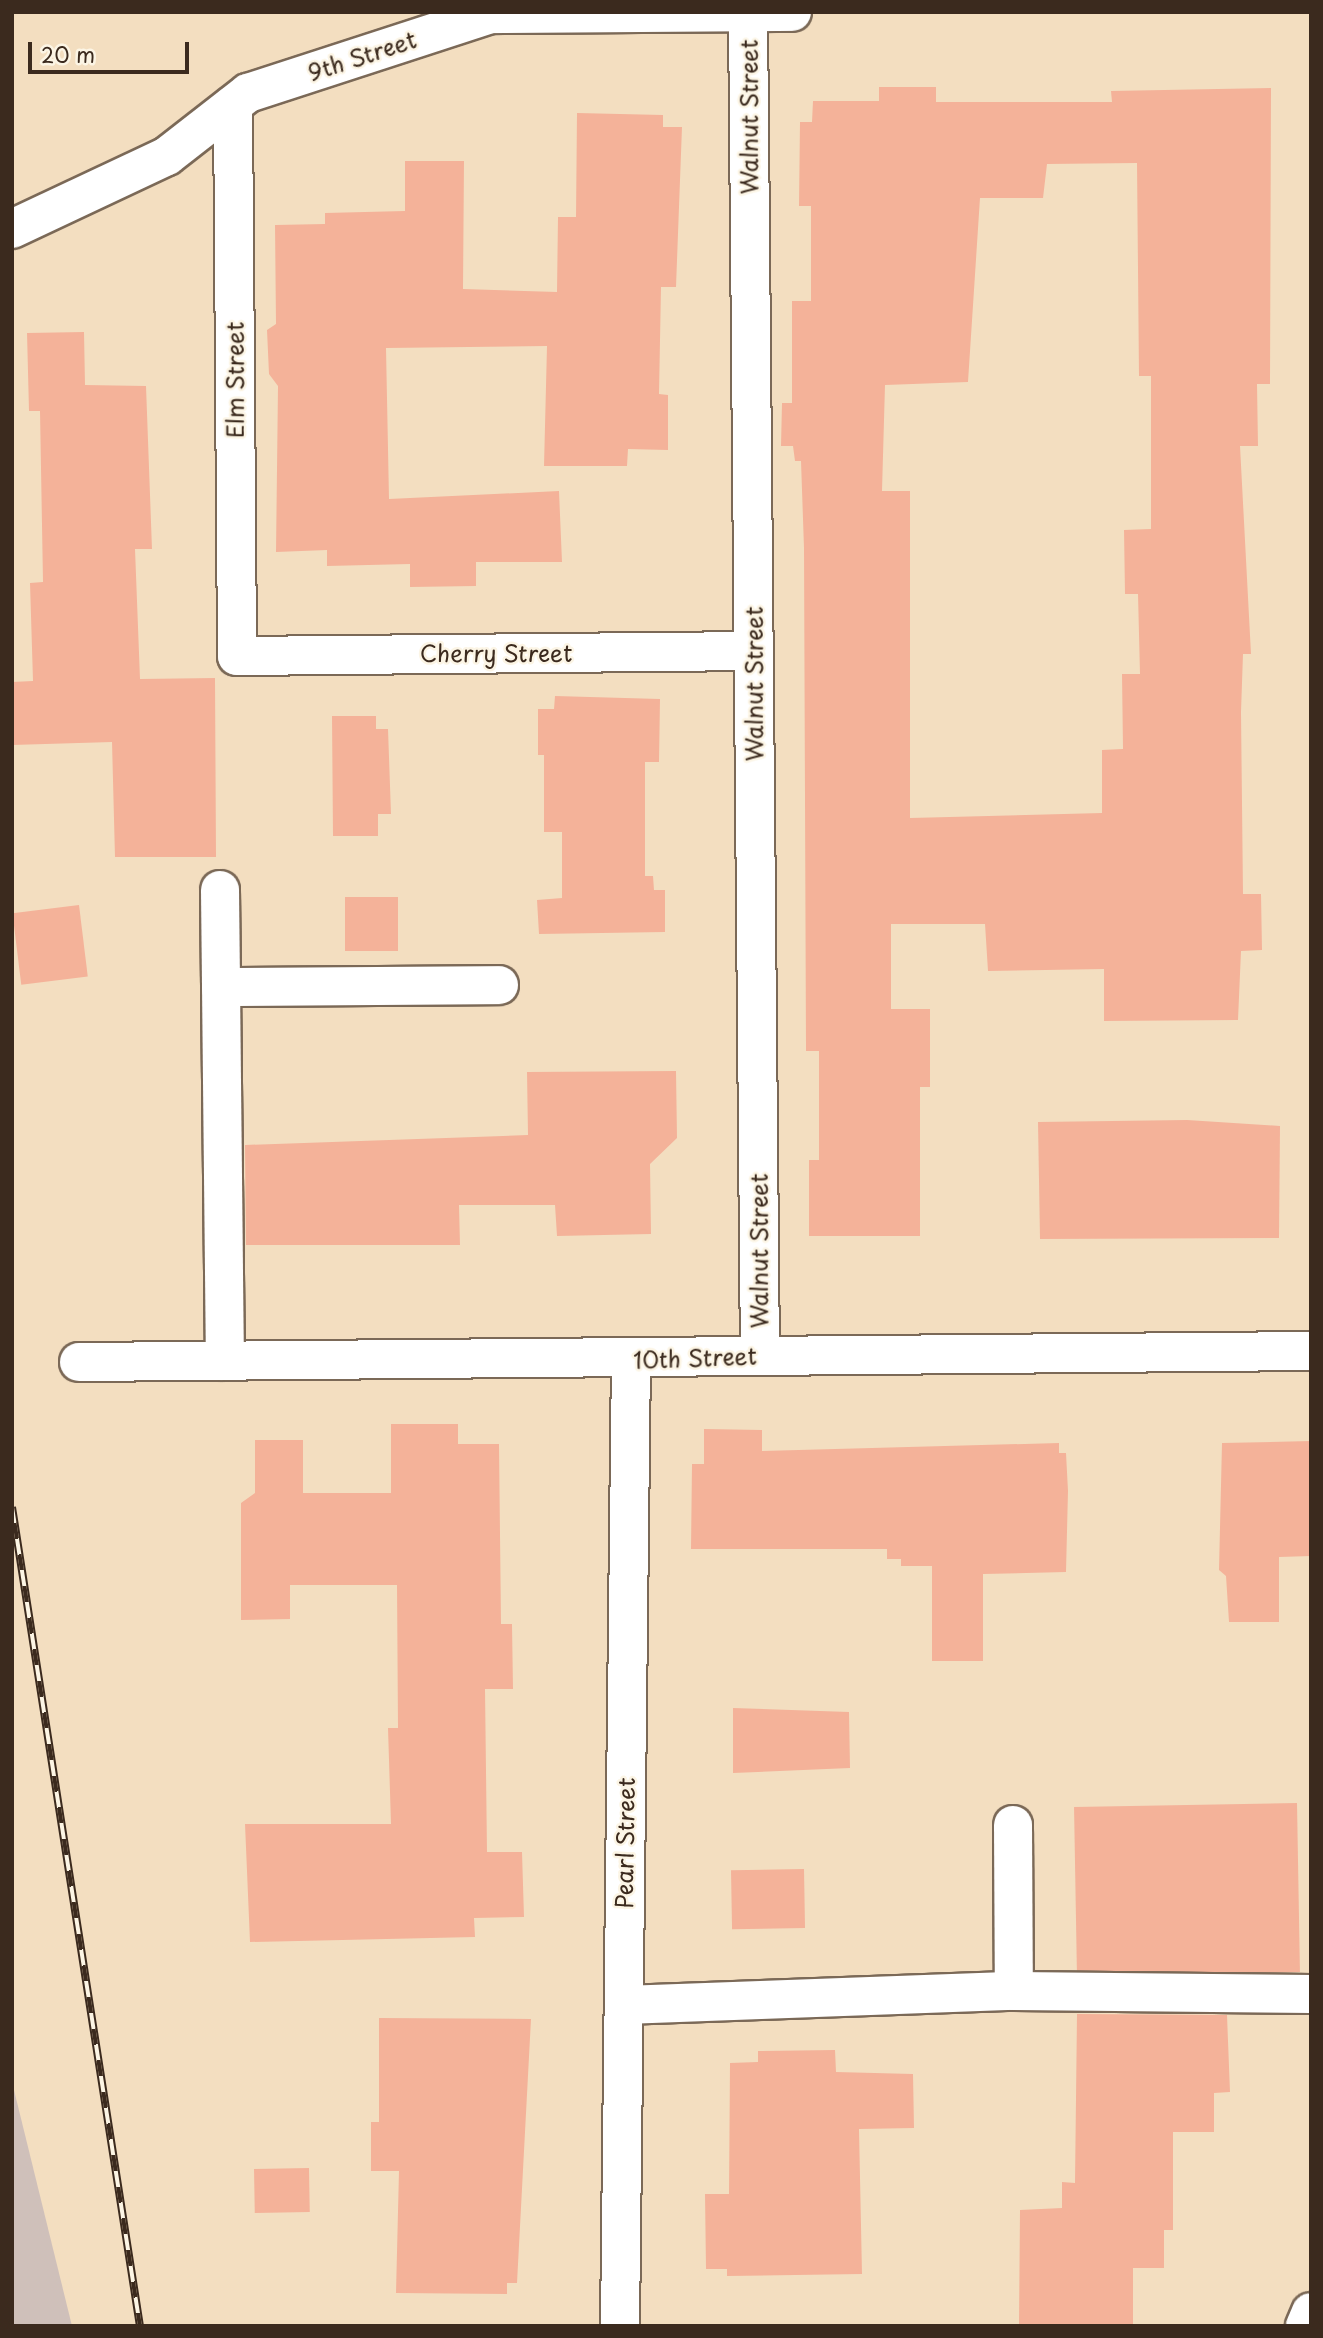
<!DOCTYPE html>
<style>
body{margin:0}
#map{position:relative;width:1323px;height:2338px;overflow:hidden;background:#f3dec0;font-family:"Playpen Sans",sans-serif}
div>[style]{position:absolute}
.industrial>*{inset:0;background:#cfc0ba}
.building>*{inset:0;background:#f4b299;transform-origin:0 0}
.roads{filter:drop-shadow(2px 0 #7b6957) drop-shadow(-2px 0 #7b6957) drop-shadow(0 2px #7b6957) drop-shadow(0 -2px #7b6957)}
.minor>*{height:38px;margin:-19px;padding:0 19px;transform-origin:19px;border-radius:19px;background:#fff}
.major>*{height:38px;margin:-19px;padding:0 19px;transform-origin:19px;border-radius:19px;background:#fff}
.rail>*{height:8px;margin-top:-4px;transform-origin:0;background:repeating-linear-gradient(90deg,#fcf5e5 0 16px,#3b2a1e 0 32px);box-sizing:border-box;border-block:2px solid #3b2a1e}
span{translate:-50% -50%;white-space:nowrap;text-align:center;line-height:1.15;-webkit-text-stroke:5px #fcf5e5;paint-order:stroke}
.street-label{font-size:23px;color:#3b2a1e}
.frame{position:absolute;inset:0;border:14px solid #3b2a1e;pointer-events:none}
.scale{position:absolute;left:28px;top:42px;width:161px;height:32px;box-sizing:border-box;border:4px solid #3b2a1e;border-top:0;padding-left:9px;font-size:21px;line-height:24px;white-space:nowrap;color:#3b2a1e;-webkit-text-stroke:5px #fcf5e5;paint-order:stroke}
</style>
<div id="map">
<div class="industrial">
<div style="clip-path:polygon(12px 2086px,13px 2086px,72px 2326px,12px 2326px)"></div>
</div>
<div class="building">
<div style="clip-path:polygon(evenodd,879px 87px,936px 87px,936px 102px,1112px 102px,1111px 91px,1271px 88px,1270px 384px,1257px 384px,1258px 446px,1240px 446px,1251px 654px,1243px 654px,1241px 712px,1243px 894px,1261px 894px,1262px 950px,1241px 951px,1238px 1020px,1104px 1021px,1104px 969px,988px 971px,985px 924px,891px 924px,891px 1009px,930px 1009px,930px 1087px,920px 1087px,920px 1236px,809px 1236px,809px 1160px,819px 1160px,819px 1051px,806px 1051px,804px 548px,801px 461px,795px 461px,793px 446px,781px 446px,782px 403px,792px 403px,792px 301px,811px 301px,811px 206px,799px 206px,800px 122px,812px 122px,813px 101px,879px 101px,879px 87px,1137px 163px,1139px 376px,1151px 376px,1151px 529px,1124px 530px,1125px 594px,1138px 594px,1140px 674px,1122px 674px,1123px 749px,1102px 750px,1102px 813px,910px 818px,910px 491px,882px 491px,885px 385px,968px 382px,980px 198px,1043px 198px,1047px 164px,1137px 163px)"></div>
<div style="clip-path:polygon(577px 113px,663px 115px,663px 127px,682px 127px,676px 287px,661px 287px,659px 394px,668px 395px,668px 450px,628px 449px,627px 466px,544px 466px,547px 346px,386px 348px,389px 499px,559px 491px,562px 562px,476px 562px,476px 586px,410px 587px,410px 564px,327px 566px,327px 550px,276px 552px,278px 386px,269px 374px,267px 330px,276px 324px,275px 225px,325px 224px,325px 213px,405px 211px,405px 161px,464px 161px,463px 289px,557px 292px,558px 217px,576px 217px)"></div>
<div style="clip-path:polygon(84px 332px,85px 385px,146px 386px,152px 549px,135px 549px,140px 679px,215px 678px,216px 857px,115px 857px,112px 742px,12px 745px,12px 682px,33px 681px,30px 583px,43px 582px,40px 411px,29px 411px,27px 333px)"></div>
<div style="clip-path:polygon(555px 696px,660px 699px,659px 762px,645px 762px,645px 876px,653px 876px,654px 890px,665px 890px,665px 932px,539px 934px,537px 900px,562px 898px,562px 832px,544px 832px,544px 755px,538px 755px,538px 709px,554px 709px)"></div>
<div style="clip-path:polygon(332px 716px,376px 716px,376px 729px,388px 729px,391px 814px,378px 814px,378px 836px,333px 836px)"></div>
<div style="left:345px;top:897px;width:53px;height:54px"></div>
<div style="left:79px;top:905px;width:72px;height:67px;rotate:83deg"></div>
<div style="clip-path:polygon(676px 1071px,677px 1138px,650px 1164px,651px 1234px,557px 1236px,555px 1205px,459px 1205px,460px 1245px,246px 1245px,245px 1145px,528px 1135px,527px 1072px)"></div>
<div style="clip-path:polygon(1187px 1120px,1280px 1126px,1279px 1238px,1040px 1239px,1038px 1122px)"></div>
<div style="clip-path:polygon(391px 1424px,458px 1424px,458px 1444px,499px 1444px,501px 1624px,512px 1624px,513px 1689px,485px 1689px,487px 1852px,522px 1852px,524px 1917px,474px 1918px,475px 1937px,250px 1942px,245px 1824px,391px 1824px,388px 1728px,398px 1728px,397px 1585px,290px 1585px,290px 1619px,241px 1620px,241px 1503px,255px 1493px,255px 1440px,303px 1440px,303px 1493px,391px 1493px)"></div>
<div style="clip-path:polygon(704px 1429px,762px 1430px,762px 1451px,1059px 1443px,1059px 1453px,1066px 1453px,1068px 1491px,1066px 1572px,983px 1574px,983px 1661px,932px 1661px,932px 1566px,901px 1566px,901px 1559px,887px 1559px,887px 1549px,691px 1549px,692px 1464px,704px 1464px)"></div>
<div style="clip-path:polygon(1311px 1441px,1311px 1556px,1279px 1557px,1279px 1622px,1229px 1622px,1226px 1576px,1219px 1570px,1222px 1443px)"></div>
<div style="clip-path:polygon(733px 1708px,849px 1712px,850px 1768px,733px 1773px)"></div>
<div style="left:1297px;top:1803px;width:169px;height:223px;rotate:89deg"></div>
<div style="left:804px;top:1869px;width:59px;height:73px;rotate:89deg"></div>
<div style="clip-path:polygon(1077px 2014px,1227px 2015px,1230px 2092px,1214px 2093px,1214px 2132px,1173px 2132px,1173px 2230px,1164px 2230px,1164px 2268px,1133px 2268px,1133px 2326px,1019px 2326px,1020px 2210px,1062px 2208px,1062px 2182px,1075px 2183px)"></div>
<div style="clip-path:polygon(379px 2018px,531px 2019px,517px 2283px,507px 2283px,507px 2294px,396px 2293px,399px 2171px,371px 2171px,371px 2122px,379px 2122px)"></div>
<div style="clip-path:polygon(835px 2050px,836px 2072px,913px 2074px,914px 2128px,859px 2129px,862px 2274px,727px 2276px,727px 2269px,706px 2269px,705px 2194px,729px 2194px,730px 2063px,758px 2062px,758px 2051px)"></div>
<div style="left:309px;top:2168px;width:44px;height:55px;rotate:89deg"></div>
</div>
<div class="roads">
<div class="minor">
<div style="left:748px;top:13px;width:1343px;rotate:89.49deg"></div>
<div style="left:233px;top:105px;width:551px;rotate:89.58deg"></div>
<div style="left:237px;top:656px;width:517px;rotate:-0.55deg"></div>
<div style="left:12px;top:229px;width:171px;rotate:-25.2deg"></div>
<div style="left:167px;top:156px;width:103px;rotate:-37.9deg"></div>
<div style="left:248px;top:93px;width:256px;rotate:-18deg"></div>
<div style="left:491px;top:14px;width:301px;rotate:-0.4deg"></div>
<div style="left:220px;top:890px;width:471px;rotate:89.4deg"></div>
<div style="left:221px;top:987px;width:278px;rotate:-0.4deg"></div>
<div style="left:79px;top:1362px;width:1232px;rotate:-0.51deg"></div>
<div style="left:1013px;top:1825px;width:166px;rotate:89.7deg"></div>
<div style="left:624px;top:2005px;width:390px;rotate:-2.1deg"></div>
<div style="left:1014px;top:1991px;width:297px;rotate:0.6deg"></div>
<div style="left:620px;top:2326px;width:965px;rotate:-89.35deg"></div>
</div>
<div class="major">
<div style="left:1305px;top:2326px;width:15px;rotate:-67deg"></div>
</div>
</div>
<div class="rail">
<div style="left:12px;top:1507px;width:829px;rotate:81.12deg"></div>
</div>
<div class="street-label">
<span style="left:362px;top:56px;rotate:-18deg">9th Street</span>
<span style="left:749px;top:117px;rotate:-90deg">Walnut Street</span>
<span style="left:235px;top:380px;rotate:-90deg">Elm Street</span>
<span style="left:496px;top:653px">Cherry Street</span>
<span style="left:754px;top:684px;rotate:-90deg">Walnut Street</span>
<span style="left:759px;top:1251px;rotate:-90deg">Walnut Street</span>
<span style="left:695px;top:1358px;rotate:-2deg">10th Street</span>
<span style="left:625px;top:1843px;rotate:-89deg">Pearl Street</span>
</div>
<div class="frame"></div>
<div class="scale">20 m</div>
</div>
